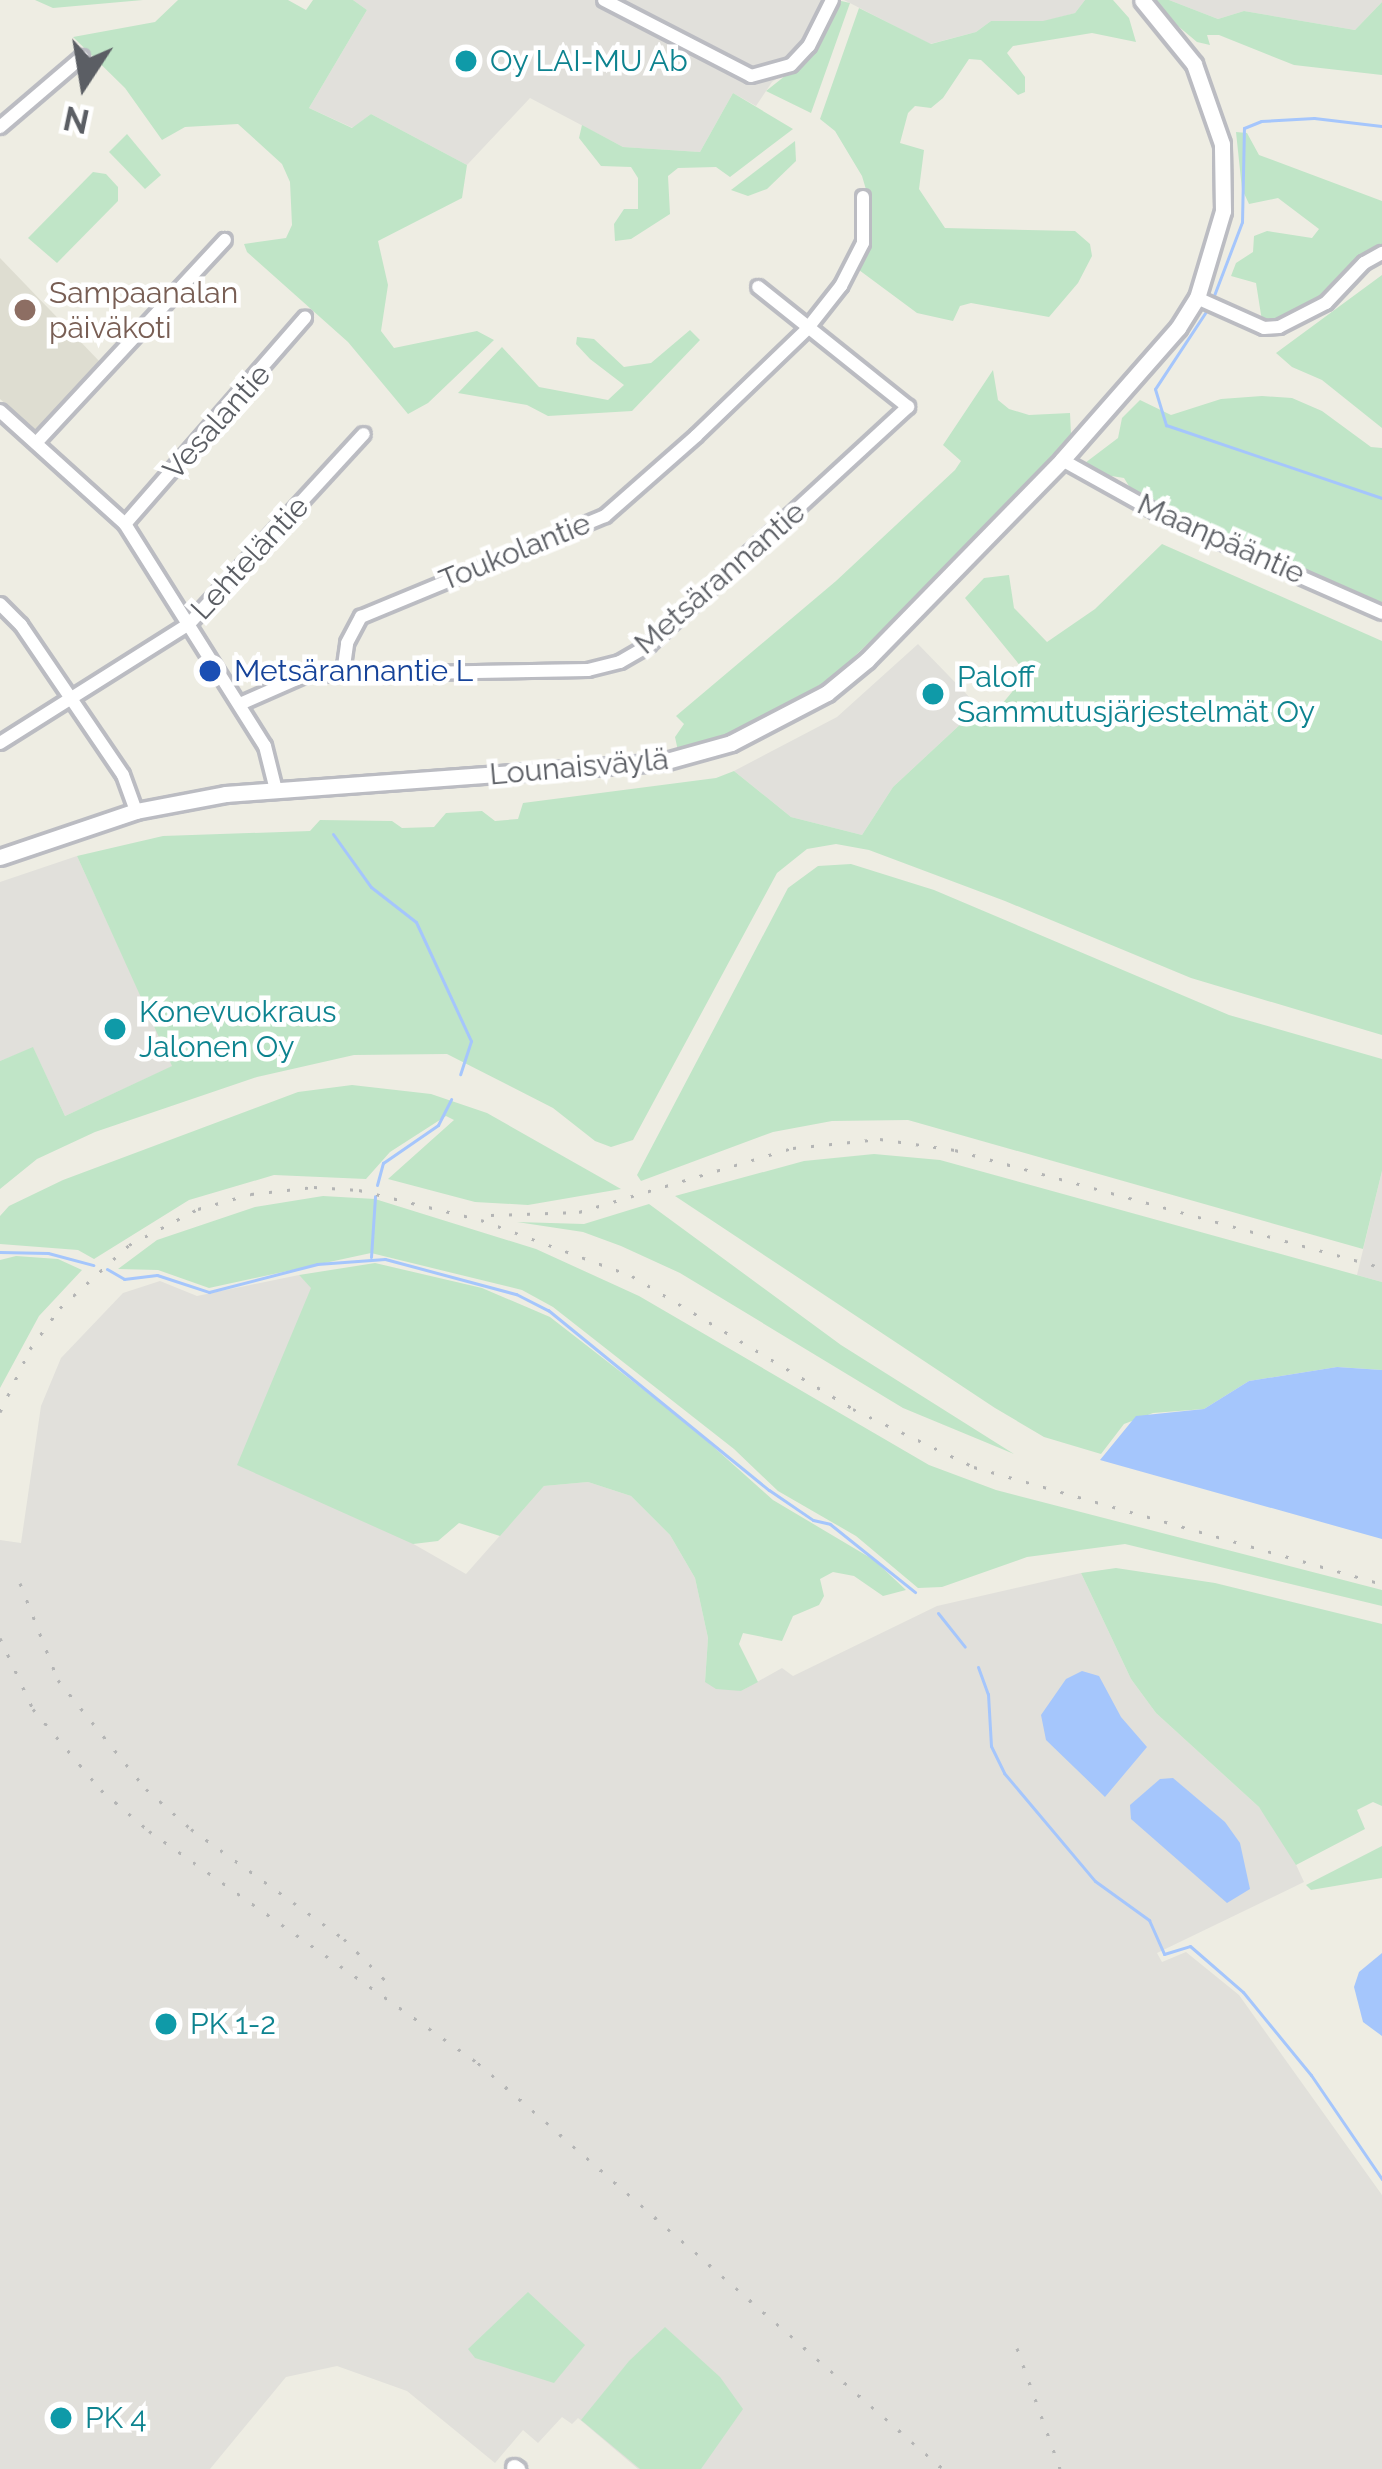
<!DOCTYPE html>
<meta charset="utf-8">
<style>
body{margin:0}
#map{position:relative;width:1382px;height:2469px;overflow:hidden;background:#eeede3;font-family:Raleway,sans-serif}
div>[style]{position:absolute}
.industrial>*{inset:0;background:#e1e0db}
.education>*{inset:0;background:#deddd1}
.green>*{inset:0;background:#c0e5c7}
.water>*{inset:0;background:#a5c6fc}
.stream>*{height:3px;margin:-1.5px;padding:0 1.5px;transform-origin:1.5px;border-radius:1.5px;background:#a5c6fc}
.roads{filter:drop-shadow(3px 0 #bbbcc2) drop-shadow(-3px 0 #bbbcc2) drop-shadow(0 3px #bbbcc2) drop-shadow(0 -3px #bbbcc2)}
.minor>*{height:12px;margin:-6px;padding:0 6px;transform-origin:6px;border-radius:6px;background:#fff}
.tertiary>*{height:15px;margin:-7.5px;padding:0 7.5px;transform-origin:7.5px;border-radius:7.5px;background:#fff}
.rail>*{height:3px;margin-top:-1.5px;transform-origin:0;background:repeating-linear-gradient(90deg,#b4b5b5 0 3px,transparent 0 18px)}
.dots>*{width:33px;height:33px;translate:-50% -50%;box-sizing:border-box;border:6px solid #fff;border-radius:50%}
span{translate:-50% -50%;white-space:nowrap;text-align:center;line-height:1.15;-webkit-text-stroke:9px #fff;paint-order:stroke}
.culture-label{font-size:30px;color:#0d838f}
.left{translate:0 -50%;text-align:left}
.education-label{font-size:30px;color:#785e54}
.street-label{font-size:30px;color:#5b5e64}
.transit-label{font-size:30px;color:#164399}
.north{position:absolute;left:24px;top:24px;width:120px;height:120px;-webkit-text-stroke:9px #fff;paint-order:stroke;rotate:192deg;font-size:33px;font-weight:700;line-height:48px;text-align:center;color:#5b5e64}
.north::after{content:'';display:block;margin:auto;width:42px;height:54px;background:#5b5e64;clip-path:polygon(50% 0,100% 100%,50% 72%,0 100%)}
</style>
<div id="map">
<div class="industrial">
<div style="clip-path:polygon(353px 0,837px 0,814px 53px,772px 82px,756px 106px,733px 93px,700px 152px,623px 147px,530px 98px,467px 165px,371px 114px,353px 128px,309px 108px,367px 10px)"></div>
<div style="clip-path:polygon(844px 0,1085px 0,1075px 13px,1043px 22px,991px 21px,976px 32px,930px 44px)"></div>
<div style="clip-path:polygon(1169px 0,1382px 0,1382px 2px,1355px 30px,1244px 11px,1218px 19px)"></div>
<div style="clip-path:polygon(918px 644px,979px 707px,893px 787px,862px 835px,791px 817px,734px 771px,837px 717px)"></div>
<div style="clip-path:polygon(77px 856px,173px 1066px,65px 1116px,33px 1048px,0 1061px,0 882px)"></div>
<div style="clip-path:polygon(1382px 1171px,1382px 1282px,1357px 1275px)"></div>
<div style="clip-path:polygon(299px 1275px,311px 1287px,382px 1526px,466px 1574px,544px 1486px,588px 1482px,631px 1496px,670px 1535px,695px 1578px,708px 1638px,705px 1681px,741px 1691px,782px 1668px,793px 1676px,937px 1606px,1081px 1573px,1131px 1679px,1156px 1713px,1259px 1807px,1287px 1845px,1304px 1882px,1157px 1953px,1162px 1962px,1186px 1952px,1239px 1995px,1382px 2195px,1382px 2469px,638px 2469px,578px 2418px,572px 2424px,562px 2417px,538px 2443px,523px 2430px,495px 2463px,407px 2391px,337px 2366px,286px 2377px,210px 2469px,0 2469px,0 1540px,21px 1543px,41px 1406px,61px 1358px,123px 1293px,160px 1281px,197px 1296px)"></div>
</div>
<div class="education">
<div style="clip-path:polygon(0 258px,101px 363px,39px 433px,0 399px)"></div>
</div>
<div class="green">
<div style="clip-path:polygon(35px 0,143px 0,53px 8px)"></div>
<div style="clip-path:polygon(178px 0,288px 0,306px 10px,313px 0,353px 0,367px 10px,309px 108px,352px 128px,371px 114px,467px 165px,462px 198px,378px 241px,388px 285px,381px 331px,394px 348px,477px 331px,494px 340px,428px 403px,408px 414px,348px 342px,247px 252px,244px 244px,286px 238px,292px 225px,290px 182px,282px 164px,238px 124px,185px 127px,162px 140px,125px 88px,73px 37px,155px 22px)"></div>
<div style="clip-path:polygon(837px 0,850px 3px,811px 113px,766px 91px,814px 53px)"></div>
<div style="clip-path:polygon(1085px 0,1113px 0,1129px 18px,1136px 42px,1092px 33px,1013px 46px,1007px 53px,1025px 77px,1025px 92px,1018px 95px,981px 60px,969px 59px,943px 98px,931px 108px,915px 106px,908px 113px,900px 143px,924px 150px,919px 189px,945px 228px,1075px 231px,1090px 244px,1092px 256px,1078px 283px,1049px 317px,971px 303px,960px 306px,953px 321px,917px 313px,859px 270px,868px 242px,870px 203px,862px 176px,835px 131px,820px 119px,859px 8px,931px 44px,976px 32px,991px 21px,1043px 21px,1075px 13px)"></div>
<div style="clip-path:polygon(1147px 0,1169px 0,1218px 19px,1244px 11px,1355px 30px,1382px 2px,1382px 75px,1294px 65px,1219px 35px,1207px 35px,1210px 45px,1197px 42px)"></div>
<div style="clip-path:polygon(733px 93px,793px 129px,730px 177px,716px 167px,678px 168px,668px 176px,670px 214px,631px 239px,615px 241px,614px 224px,624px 209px,638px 209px,638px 178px,631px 167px,601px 166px,579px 138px,582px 125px,623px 147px,700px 152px)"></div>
<div style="clip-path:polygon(1236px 132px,1247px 133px,1259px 155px,1382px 201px,1382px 250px,1341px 273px,1313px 302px,1286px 318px,1262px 321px,1256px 283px,1231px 276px,1236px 263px,1253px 252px,1254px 236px,1267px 231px,1312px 238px,1319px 229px,1278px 198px,1249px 204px,1242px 189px)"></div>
<div style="clip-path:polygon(127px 134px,161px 175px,145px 189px,109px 152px)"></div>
<div style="clip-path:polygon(795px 141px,796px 161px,767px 189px,748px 196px,731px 190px)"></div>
<div style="clip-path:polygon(93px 172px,106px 174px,118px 187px,118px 201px,57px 263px,28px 238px)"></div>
<div style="clip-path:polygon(1382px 275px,1382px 428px,1322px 380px,1292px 367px,1276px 353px)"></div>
<div style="clip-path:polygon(690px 330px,700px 340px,632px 411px,548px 416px,527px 405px,458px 393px,502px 347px,539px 387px,608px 400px,624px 385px,590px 359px,576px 344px,577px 337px,594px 339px,624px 367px,651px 363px)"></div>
<div style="clip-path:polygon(993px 370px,998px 400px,1009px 409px,1029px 415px,1070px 413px,1071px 434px,980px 536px,832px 678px,746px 727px,678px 751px,675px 737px,684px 724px,676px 716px,836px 581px,955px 470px,961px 461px,943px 445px)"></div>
<div style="clip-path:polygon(1262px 396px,1292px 398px,1322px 411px,1371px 447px,1382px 448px,1382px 606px,1159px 506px,1132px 491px,1124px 478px,1093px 473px,1085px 463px,1118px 438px,1122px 418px,1140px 400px,1171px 415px,1221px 399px)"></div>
<div style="clip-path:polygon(1162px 544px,1382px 641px,1382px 1035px,1191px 978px,1005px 901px,869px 850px,836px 844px,807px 849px,777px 873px,633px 1140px,611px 1147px,595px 1141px,553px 1108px,447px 1054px,354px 1055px,257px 1077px,95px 1132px,37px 1159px,0 1189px,0 1061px,33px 1047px,65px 1116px,172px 1066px,77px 856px,163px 836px,310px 831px,320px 820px,392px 821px,402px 828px,434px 827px,446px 813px,482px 811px,495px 821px,518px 819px,523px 803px,716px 778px,734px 771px,791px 817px,862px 835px,893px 787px,979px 707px,1002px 704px,1017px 686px,1022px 668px,965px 598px,984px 578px,1009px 575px,1014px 608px,1047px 642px,1095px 609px)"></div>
<div style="clip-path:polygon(851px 864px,934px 890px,1229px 1015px,1382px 1059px,1382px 1171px,1363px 1249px,908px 1120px,832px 1121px,773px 1132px,641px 1181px,637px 1175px,788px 888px,818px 866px)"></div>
<div style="clip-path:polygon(352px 1085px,431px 1094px,487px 1113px,621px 1189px,528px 1205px,475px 1202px,388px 1179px,454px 1120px,446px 1116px,390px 1152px,366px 1179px,274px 1175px,189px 1200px,94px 1259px,78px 1250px,0 1244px,0 1216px,9px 1206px,63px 1180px,298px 1092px)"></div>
<div style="clip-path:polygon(874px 1154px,940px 1160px,1382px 1282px,1382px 1370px,1337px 1367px,1249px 1381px,1204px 1409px,1153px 1413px,1124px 1424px,1101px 1454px,1044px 1437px,995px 1408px,675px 1196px,804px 1161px)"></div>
<div style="clip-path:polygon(323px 1196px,375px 1199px,536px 1249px,639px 1296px,929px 1465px,996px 1490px,1382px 1590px,1382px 1606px,1125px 1544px,1027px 1557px,942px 1587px,918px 1588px,856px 1536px,778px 1491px,734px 1449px,553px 1307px,522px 1290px,371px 1253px,209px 1288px,158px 1270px,118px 1269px,157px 1240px,255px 1207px)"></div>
<div style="clip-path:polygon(649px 1204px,841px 1345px,1014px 1454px,903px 1408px,680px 1273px,621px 1246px,583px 1232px,517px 1222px,584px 1224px)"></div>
<div style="clip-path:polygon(16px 1256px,58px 1259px,82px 1270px,39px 1316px,0 1388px,0 1260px)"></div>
<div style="clip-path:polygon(375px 1263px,482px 1288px,550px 1317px,689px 1425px,773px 1500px,874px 1560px,906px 1590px,883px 1596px,854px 1576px,833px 1572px,820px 1579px,824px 1596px,819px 1605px,793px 1616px,782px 1641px,743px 1633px,739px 1644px,758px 1682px,741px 1691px,716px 1689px,705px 1682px,708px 1638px,695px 1578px,670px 1535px,631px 1496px,588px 1482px,544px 1486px,500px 1536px,459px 1523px,438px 1541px,413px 1544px,237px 1465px,311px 1288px,299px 1275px)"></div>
<div style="clip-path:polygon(1116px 1568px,1215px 1583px,1382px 1624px,1382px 1806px,1373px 1802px,1357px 1810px,1365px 1829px,1296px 1865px,1259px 1807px,1156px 1713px,1131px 1679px,1081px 1573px)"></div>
<div style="clip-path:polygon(1382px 1846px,1382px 1878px,1311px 1890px,1306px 1885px)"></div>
<div style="clip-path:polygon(528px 2292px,585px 2345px,554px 2383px,475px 2358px,468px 2349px)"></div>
<div style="clip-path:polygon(665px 2327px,720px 2377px,743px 2409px,701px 2469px,640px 2469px,581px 2420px,629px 2361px)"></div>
</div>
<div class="water">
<div style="clip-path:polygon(1337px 1367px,1382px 1370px,1382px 1539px,1100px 1460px,1136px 1416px,1204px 1409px,1249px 1381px)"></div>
<div style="clip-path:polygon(1082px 1671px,1099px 1676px,1121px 1717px,1147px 1747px,1105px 1797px,1046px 1740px,1041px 1715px,1066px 1679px)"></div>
<div style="clip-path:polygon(1173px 1778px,1225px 1822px,1240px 1843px,1250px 1889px,1227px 1903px,1131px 1819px,1130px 1805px,1160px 1779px)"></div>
<div style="clip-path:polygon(1382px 1953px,1382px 2036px,1363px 2022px,1354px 1987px,1359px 1972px)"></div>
</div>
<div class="stream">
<div style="left:1213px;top:298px;width:81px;rotate:-69.1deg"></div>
<div style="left:1242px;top:222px;width:94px;rotate:-88.8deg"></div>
<div style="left:1244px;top:128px;width:18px;rotate:-22deg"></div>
<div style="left:1261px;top:121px;width:53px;rotate:-3.2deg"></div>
<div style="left:1314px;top:118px;width:68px;rotate:6.7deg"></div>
<div style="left:1209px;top:307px;width:98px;rotate:123.4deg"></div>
<div style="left:1155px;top:389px;width:38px;rotate:73deg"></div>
<div style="left:1166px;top:425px;width:228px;rotate:18.7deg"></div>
<div style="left:333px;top:834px;width:65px;rotate:54.4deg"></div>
<div style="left:371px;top:887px;width:57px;rotate:37.9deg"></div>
<div style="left:416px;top:922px;width:131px;rotate:65.2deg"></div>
<div style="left:471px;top:1041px;width:35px;rotate:108deg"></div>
<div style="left:377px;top:1185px;width:23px;rotate:-75deg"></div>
<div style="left:383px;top:1163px;width:67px;rotate:-34.6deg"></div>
<div style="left:438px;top:1125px;width:29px;rotate:-63deg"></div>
<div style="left:0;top:1252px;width:48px;rotate:1.2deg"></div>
<div style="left:48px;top:1253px;width:47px;rotate:14.9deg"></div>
<div style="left:371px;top:1257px;width:61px;rotate:-86.2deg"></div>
<div style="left:107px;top:1269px;width:20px;rotate:30deg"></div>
<div style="left:124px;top:1279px;width:33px;rotate:-7deg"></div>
<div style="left:157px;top:1275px;width:55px;rotate:18.1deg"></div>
<div style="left:209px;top:1292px;width:112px;rotate:-14.5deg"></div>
<div style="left:317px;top:1264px;width:68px;rotate:-4.2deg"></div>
<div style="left:385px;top:1259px;width:136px;rotate:15deg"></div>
<div style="left:516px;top:1294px;width:36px;rotate:27deg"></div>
<div style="left:548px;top:1310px;width:285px;rotate:39.2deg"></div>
<div style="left:769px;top:1490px;width:53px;rotate:34.3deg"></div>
<div style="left:813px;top:1520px;width:17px;rotate:13deg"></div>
<div style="left:830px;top:1524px;width:109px;rotate:38.7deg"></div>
<div style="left:938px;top:1613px;width:43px;rotate:51.5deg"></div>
<div style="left:978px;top:1667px;width:29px;rotate:70deg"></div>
<div style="left:988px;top:1694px;width:52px;rotate:86.7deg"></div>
<div style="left:991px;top:1746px;width:30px;rotate:64deg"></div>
<div style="left:1004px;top:1773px;width:141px;rotate:49.9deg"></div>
<div style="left:1095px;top:1881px;width:67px;rotate:35.8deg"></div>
<div style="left:1149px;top:1920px;width:37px;rotate:66deg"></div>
<div style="left:1164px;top:1954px;width:27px;rotate:-17deg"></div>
<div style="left:1190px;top:1946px;width:70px;rotate:41deg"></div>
<div style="left:1243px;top:1992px;width:107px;rotate:50.7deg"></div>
<div style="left:1311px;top:2075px;width:126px;rotate:55.7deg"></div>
</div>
<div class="roads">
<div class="minor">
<div style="left:604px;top:0;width:165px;rotate:27.3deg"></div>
<div style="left:751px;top:76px;width:41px;rotate:-15.4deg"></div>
<div style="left:791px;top:65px;width:26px;rotate:-47deg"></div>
<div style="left:809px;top:46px;width:51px;rotate:-63.4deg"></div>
<div style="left:0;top:127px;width:108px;rotate:-40.5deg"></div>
<div style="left:1197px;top:298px;width:73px;rotate:24.1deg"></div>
<div style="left:1264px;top:328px;width:15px;rotate:-4deg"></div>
<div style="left:1279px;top:327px;width:53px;rotate:-27.1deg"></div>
<div style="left:1326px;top:303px;width:55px;rotate:-46.5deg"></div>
<div style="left:1364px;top:263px;width:21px;rotate:-29deg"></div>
<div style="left:0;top:411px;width:169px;rotate:42.1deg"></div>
<div style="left:125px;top:524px;width:262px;rotate:57.8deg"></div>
<div style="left:265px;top:746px;width:45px;rotate:76deg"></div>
<div style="left:37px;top:442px;width:276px;rotate:-47.1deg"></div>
<div style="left:1062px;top:460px;width:119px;rotate:29.1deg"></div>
<div style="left:1166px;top:518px;width:236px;rotate:23.7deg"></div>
<div style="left:125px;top:524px;width:274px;rotate:-48.9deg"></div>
<div style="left:0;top:604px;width:30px;rotate:45deg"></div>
<div style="left:21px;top:625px;width:181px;rotate:55.8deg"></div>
<div style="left:123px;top:775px;width:38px;rotate:70deg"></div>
<div style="left:343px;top:673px;width:30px;rotate:-82deg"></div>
<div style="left:347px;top:643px;width:30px;rotate:-62deg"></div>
<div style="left:361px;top:617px;width:264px;rotate:-22.5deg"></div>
<div style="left:605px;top:516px;width:121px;rotate:-41.3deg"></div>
<div style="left:696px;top:436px;width:154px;rotate:-43.9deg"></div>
<div style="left:807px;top:329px;width:55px;rotate:-51.7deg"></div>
<div style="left:841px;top:286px;width:48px;rotate:-62.9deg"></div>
<div style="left:863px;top:243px;width:46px;rotate:-90deg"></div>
<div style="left:240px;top:704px;width:72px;rotate:-23.7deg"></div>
<div style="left:306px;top:675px;width:282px;rotate:-1deg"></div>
<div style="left:588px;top:670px;width:33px;rotate:-14deg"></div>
<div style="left:620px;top:662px;width:34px;rotate:-30deg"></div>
<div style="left:649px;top:645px;width:352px;rotate:-42.6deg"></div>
<div style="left:908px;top:407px;width:192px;rotate:-141.3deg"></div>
<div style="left:0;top:743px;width:223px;rotate:-32.2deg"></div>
<div style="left:189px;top:624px;width:258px;rotate:-47.4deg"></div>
</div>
<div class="tertiary">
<div style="left:0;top:857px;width:144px;rotate:-18.7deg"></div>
<div style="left:136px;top:811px;width:92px;rotate:-10.7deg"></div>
<div style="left:226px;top:794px;width:438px;rotate:-4.2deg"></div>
<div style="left:663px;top:762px;width:71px;rotate:-15.6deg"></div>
<div style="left:731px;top:743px;width:108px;rotate:-27.5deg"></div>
<div style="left:827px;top:693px;width:52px;rotate:-39.5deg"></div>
<div style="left:867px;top:660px;width:279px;rotate:-45.7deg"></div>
<div style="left:1062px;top:460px;width:176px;rotate:-48.7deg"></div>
<div style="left:1178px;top:328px;width:36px;rotate:-58deg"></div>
<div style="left:1197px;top:298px;width:91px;rotate:-73.4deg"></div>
<div style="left:1223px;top:211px;width:67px;rotate:-90.9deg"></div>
<div style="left:1222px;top:144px;width:85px;rotate:-109.3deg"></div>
<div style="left:1194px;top:64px;width:82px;rotate:-129.1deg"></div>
<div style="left:514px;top:2467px;width:4px;rotate:34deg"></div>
</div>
</div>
<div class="rail">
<div style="left:491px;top:1215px;width:88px;rotate:-2deg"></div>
<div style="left:579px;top:1212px;width:223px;rotate:-16.7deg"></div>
<div style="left:793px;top:1148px;width:87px;rotate:-5.9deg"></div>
<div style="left:880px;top:1139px;width:76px;rotate:8.3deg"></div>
<div style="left:955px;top:1150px;width:443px;rotate:15.4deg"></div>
<div style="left:0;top:1412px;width:70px;rotate:-64.5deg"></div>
<div style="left:30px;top:1349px;width:51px;rotate:-53.8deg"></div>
<div style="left:60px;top:1308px;width:93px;rotate:-42.4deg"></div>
<div style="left:129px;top:1245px;width:78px;rotate:-27.6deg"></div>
<div style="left:198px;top:1209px;width:55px;rotate:-15.8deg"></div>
<div style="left:251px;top:1194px;width:63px;rotate:-6.3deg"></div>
<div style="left:314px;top:1187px;width:45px;rotate:3.8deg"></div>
<div style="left:359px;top:1190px;width:126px;rotate:13.8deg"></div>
<div style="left:481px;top:1220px;width:161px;rotate:20.3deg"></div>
<div style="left:632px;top:1276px;width:258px;rotate:31deg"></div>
<div style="left:853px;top:1409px;width:134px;rotate:25.6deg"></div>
<div style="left:974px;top:1467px;width:424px;rotate:16deg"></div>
<div style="left:20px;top:1583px;width:104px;rotate:68.6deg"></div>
<div style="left:58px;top:1680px;width:140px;rotate:51.1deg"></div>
<div style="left:146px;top:1789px;width:60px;rotate:41.6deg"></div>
<div style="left:191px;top:1829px;width:188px;rotate:35.7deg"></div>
<div style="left:344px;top:1939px;width:65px;rotate:45deg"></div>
<div style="left:0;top:1638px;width:78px;rotate:65.1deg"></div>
<div style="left:33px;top:1709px;width:106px;rotate:50deg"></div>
<div style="left:101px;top:1790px;width:63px;rotate:40.5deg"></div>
<div style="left:149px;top:1831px;width:403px;rotate:35.2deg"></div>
<div style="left:478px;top:2063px;width:617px;rotate:41.12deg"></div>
<div style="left:1017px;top:2348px;width:128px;rotate:70.4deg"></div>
</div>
<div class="dots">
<div style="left:466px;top:61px;background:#0f9aa8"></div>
<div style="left:25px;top:310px;background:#8d6e63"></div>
<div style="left:210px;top:671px;background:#1a4fb4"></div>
<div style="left:933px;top:694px;background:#0f9aa8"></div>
<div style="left:115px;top:1029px;background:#0f9aa8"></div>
<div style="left:166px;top:2024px;background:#0f9aa8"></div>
<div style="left:61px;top:2418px;background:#0f9aa8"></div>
</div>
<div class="culture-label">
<span class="left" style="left:490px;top:61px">Oy LAI-MU Ab</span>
<span class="left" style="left:957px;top:694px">Paloff<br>Sammutusjärjestelmät Oy</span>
<span class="left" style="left:139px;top:1029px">Konevuokraus<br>Jalonen Oy</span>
<span class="left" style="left:190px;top:2024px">PK 1-2</span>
<span class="left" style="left:85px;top:2418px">PK 4</span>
</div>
<div class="education-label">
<span class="left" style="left:49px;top:310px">Sampaanalan<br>päiväkoti</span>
</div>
<div class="street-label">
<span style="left:217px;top:422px;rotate:-48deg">Vesalantie</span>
<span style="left:1221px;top:539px;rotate:24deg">Maanpääntie</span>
<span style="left:515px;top:552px;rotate:-22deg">Toukolantie</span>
<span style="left:250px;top:558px;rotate:-47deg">Lehteläntie</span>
<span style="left:720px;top:578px;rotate:-41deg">Metsärannantie</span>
<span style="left:579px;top:767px;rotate:-5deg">Lounaisväylä</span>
</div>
<div class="transit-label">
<span class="left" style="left:234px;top:671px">Metsärannantie L</span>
</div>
<div class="north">N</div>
</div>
